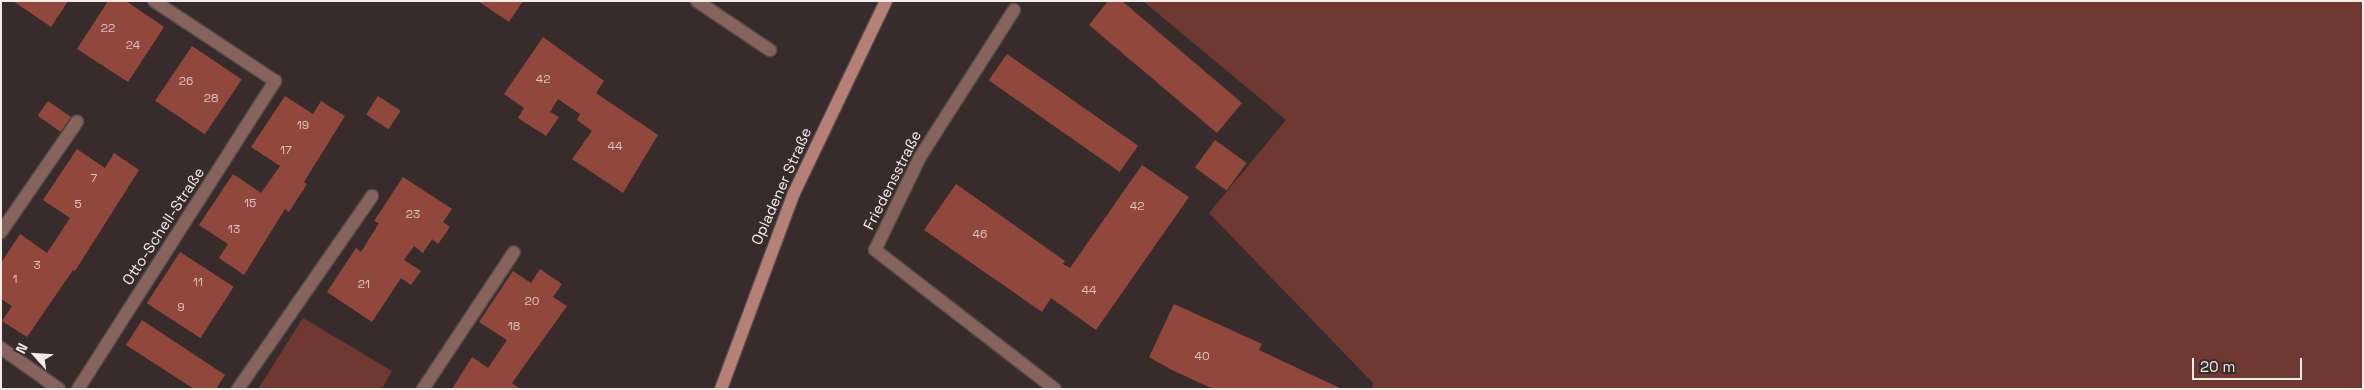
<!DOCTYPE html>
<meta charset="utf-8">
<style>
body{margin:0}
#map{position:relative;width:2364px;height:390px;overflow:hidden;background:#372c2b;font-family:"Space Grotesk",sans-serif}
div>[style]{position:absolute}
.green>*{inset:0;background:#6f3932}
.building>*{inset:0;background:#92473d;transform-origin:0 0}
.roads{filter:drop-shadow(1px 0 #554b4a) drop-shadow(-1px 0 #554b4a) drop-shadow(0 1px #554b4a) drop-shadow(0 -1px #554b4a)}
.minor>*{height:12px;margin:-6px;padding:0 6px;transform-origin:6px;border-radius:6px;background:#87635e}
.secondary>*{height:12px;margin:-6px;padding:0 6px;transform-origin:6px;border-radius:6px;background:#b78077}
span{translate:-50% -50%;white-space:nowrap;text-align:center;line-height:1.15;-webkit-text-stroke:4px #372c2b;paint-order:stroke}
.number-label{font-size:12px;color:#dbc3c0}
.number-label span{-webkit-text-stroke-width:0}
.street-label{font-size:15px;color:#f3eceb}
.frame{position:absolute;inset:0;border:2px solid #f3eceb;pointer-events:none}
.north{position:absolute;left:10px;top:330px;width:50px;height:50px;-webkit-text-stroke:4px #372c2b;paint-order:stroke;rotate:296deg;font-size:14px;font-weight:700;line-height:20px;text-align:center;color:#f3eceb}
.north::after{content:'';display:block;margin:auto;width:18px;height:22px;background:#f3eceb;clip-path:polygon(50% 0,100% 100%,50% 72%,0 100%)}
.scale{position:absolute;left:2192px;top:358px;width:110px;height:22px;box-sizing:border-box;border:2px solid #f3eceb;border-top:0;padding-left:6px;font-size:15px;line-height:18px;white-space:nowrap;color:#f3eceb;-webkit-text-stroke:4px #372c2b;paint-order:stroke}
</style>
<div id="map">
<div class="green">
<div style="clip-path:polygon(1143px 1px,2363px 1px,2363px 389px,1372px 389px,1373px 383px,1209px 213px,1286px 120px)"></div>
<div style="clip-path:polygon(303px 318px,392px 371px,382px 389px,258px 389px)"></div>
</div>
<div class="building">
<div style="clip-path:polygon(13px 1px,68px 1px,51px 27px)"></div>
<div style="clip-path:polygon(108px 1px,126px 1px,164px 27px,128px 82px,77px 49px)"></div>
<div style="clip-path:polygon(478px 1px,523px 1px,509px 22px)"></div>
<div style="clip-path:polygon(1108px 1px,1122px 1px,1242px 103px,1217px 133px,1089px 25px)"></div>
<div style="clip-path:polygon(543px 37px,604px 81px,596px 93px,658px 135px,623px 193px,572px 159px,592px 131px,577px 120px,580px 114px,558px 99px,550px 112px,559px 117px,546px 136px,518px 118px,524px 108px,504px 94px)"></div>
<div style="left:192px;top:46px;width:60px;height:66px;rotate:34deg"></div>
<div style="left:1007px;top:54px;width:160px;height:32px;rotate:35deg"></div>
<div style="clip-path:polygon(285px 96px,313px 114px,321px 101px,345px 116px,304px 182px,307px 184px,289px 212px,285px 209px,244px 275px,219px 258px,228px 244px,199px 225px,233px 174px,261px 193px,280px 166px,251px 147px)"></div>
<div style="left:378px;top:96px;width:27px;height:22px;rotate:33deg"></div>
<div style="left:48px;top:101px;width:28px;height:18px;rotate:35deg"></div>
<div style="left:1215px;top:140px;width:39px;height:34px;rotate:36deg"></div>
<div style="clip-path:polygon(77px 149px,105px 168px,114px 153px,139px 170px,75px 271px,73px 270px,27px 337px,2px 321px,12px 306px,1px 299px,1px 263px,20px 234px,47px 253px,70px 218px,43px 200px)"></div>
<div style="clip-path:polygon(1142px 165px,1189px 197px,1096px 330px,1051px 298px,1042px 312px,924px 230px,956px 184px,1065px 261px,1063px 264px,1070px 268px)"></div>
<div style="clip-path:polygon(403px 177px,452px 209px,443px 222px,450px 227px,438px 244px,432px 239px,423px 253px,414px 246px,404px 260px,421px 271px,411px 285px,401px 278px,372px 322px,327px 292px,356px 248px,361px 252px,379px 223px,374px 221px)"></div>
<div style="left:180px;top:252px;width:64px;height:61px;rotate:33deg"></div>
<div style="clip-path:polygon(540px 269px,562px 284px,553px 297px,567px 306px,512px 383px,520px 389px,452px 389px,472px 357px,488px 368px,507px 340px,479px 322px,513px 271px,531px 283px)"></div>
<div style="clip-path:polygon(1174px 304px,1262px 344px,1259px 350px,1342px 389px,1213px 389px,1170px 369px,1149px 357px)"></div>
<div style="clip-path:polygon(142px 320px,225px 375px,216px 389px,194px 389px,126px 345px)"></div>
</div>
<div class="roads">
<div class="minor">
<div style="left:697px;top:1px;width:88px;rotate:33.9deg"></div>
<div style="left:1014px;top:10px;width:174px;rotate:122.6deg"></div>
<div style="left:920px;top:157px;width:103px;rotate:115.8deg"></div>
<div style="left:875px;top:250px;width:227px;rotate:37.7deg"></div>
<div style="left:1px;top:232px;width:134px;rotate:-55.4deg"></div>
<div style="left:1px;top:348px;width:71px;rotate:35.3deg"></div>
<div style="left:78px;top:389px;width:366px;rotate:-57.4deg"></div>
<div style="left:275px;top:81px;width:145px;rotate:-146.5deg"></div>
<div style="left:238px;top:389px;width:235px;rotate:-55.2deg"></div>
<div style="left:423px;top:389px;width:164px;rotate:-56.4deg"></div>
</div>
<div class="secondary">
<div style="left:721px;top:389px;width:209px;rotate:-69.6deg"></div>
<div style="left:794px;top:193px;width:213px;rotate:-64.4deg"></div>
</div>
</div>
<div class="number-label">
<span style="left:108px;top:29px">22</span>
<span style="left:133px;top:46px">24</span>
<span style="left:543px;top:80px">42</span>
<span style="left:186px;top:82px">26</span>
<span style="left:211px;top:99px">28</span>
<span style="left:303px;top:126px">19</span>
<span style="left:615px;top:147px">44</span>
<span style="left:286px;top:151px">17</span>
<span style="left:94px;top:179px">7</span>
<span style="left:250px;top:204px">15</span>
<span style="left:78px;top:205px">5</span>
<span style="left:1137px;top:207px">42</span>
<span style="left:413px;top:215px">23</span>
<span style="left:234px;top:230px">13</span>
<span style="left:980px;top:235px">46</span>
<span style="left:37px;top:266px">3</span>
<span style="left:15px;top:280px">1</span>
<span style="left:198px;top:283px">11</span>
<span style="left:364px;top:285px">21</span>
<span style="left:1089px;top:291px">44</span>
<span style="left:532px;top:302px">20</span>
<span style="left:181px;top:308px">9</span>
<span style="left:514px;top:327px">18</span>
<span style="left:1202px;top:357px">40</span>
</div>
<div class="street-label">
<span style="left:892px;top:180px;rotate:-63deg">Friedensstraße</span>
<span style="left:781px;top:186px;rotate:-66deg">Opladener Straße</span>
<span style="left:163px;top:226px;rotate:-57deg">Otto-Schell-Straße</span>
</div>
<div class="frame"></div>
<div class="north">N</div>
<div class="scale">20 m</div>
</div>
